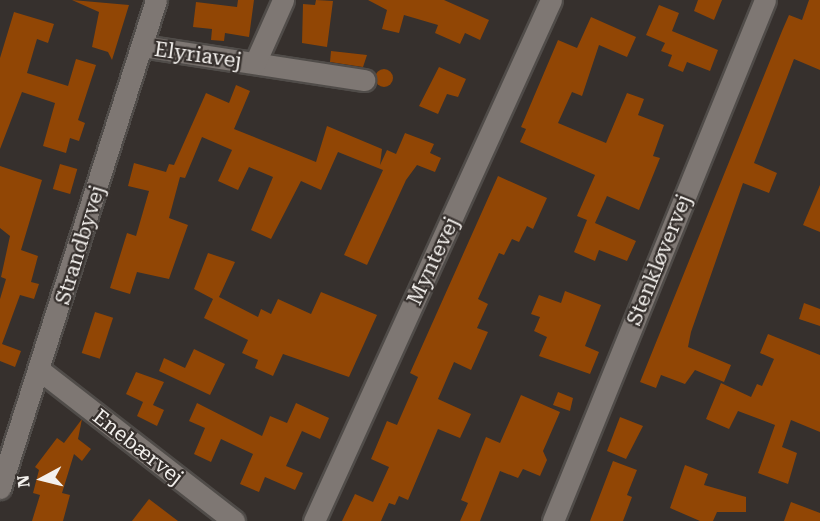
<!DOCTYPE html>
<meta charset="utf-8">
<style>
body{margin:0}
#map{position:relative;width:820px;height:521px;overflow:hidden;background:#36302d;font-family:"Roboto Serif",serif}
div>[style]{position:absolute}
.building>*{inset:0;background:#914605;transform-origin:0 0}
.round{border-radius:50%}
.roads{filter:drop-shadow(2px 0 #504c49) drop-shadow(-2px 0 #504c49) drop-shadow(0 2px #504c49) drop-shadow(0 -2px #504c49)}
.minor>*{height:21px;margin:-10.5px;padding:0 10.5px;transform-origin:10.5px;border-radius:10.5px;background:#7e7773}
span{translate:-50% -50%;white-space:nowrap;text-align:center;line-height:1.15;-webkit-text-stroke:4.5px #36302d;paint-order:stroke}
.street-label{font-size:21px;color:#f3f0ed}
.north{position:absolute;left:12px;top:449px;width:60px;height:60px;-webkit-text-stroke:4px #36302d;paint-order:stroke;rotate:263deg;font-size:16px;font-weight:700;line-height:24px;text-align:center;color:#f3f0ed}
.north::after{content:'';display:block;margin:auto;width:21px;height:27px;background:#f3f0ed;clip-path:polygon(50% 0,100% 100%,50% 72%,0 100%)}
</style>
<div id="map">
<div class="building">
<div style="clip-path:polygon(72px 0,129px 5px,112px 60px,108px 52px,92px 47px,99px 12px)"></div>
<div style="clip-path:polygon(238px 0,254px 0,249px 37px,225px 33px,224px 41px,211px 40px,212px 29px,193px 27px,196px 2px,237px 7px)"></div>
<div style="clip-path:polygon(316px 0,333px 1px,327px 47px,302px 43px,303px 4px,315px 5px)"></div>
<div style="clip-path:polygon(368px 0,444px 0,489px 20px,480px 40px,465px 33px,460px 44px,435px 33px,438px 25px,404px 15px,399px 33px,382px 29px,387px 10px)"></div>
<div style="clip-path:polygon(698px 0,722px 0,714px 20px,694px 11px)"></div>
<div style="clip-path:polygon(809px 0,820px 0,820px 70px,794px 59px,754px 163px,777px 173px,769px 193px,743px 183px,691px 332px,688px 347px,731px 365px,724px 382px,695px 370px,685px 384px,661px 375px,656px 388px,640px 382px,782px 31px,789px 15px,802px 20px)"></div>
<div style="clip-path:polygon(659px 5px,679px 13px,672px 31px,718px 50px,710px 71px,687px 62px,683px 72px,668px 66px,672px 55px,661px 51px,665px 43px,646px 35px)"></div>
<div style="clip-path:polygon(14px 12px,54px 24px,48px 43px,37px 39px,27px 73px,68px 86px,76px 59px,96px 65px,78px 120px,85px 123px,79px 141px,70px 138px,66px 153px,43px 146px,55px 103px,22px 92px,0 149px,0 58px)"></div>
<div style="clip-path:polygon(591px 17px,636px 37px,627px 57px,599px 45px,582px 96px,572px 92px,558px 123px,606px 143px,627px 93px,644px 99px,638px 115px,664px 125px,653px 156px,660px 158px,639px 210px,607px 196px,595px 223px,636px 241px,627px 261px,599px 250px,595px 261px,574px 252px,587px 220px,577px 216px,595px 175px,520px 142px,526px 129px,521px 127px,558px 40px,577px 48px)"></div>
<div style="clip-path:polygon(331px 51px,367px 55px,363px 67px,330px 62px)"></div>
<div style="clip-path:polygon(439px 67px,466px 79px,458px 97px,447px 94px,438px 114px,419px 106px)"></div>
<div class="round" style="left:375px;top:69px;width:18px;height:18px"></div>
<div style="clip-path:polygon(236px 85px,250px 91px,234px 129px,316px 162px,327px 126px,382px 149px,380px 165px,387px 150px,396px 154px,405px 133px,434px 144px,430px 153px,441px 158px,435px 172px,417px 165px,406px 180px,367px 265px,344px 255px,383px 170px,338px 152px,321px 190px,301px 181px,271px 239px,251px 230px,273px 177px,249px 167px,238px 190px,218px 181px,232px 150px,202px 137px,185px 178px,180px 177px,169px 218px,188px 225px,169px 279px,137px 272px,130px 294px,110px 288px,127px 233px,136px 236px,149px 191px,128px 186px,134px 163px,166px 172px,169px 164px,174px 165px,206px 93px,229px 103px)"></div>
<div style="left:60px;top:164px;width:18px;height:26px;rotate:16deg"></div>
<div style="clip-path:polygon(0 166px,42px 180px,21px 250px,38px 256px,31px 282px,39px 284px,34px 299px,20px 295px,2px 344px,21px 351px,15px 367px,0 361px,0 299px,6px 279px,1px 277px,10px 236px,0 228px)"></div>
<div style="clip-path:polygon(498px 176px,547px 198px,533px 229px,527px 226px,519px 242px,512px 239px,504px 255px,499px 253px,478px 299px,488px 304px,477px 328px,488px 332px,471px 370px,454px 362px,438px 399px,471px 414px,460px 438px,438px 429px,408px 500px,399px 496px,395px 505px,389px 503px,381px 521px,342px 521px,355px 494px,373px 502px,389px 467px,371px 459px,387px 421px,397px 425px,418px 377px,410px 373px)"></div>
<div style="clip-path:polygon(820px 185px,820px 232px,803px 225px)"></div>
<div style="clip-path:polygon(208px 253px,235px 262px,219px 297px,258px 317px,261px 309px,271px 314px,278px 299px,311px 314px,321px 292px,377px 315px,349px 377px,283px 354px,273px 376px,255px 368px,258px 360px,242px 353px,248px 340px,204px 318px,213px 299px,194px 289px)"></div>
<div style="clip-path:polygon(565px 291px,601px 305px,585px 346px,599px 352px,590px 374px,539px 356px,547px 337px,534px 331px,540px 317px,531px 314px,539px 295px,561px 303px)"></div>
<div style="clip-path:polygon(804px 303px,820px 309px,820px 326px,799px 319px)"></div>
<div style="left:95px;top:312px;width:19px;height:43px;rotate:18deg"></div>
<div style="clip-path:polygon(768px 334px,820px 355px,820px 432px,791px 420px,782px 447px,797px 453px,788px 484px,758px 473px,775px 425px,738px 411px,729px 429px,706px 419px,721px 383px,751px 397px,757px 384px,762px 386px,774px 359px,760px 353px)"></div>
<div style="clip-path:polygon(194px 349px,225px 364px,210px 395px,159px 371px,164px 358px,185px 368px)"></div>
<div style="clip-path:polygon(136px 372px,164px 382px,153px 405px,164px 410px,157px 426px,137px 416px,143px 402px,126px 394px)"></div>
<div style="clip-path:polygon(558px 392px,573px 398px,570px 411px,553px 405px)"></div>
<div style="clip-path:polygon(521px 395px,560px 412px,543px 451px,547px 460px,540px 476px,523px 469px,518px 478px,500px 471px,480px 521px,460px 521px,468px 503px,461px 500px,486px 437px,500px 443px)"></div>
<div style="clip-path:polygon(197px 403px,262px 436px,270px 416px,287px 423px,296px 403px,329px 418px,320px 439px,302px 431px,286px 466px,303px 473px,295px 490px,265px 477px,259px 492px,240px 484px,253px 454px,221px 439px,211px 462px,194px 454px,205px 428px,189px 421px)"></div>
<div style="clip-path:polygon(620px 417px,643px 426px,626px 459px,607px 451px)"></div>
<div style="clip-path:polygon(82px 419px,78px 439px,91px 449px,82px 461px,74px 454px,62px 493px,70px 495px,63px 521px,32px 521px,40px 495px,33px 493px,39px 470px,35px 467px,57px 438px,64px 443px)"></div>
<div style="clip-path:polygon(613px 461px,637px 470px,627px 495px,632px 497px,623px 521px,590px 521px)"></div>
<div style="clip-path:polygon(685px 465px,708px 474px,704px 485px,746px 497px,746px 512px,717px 512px,713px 521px,700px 521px,670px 508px)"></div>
<div style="clip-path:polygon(149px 499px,178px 521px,132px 521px)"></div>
<div style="clip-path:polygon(791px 502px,820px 513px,820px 521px,784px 521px)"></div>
</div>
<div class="roads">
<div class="minor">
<div style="left:142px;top:46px;width:225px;rotate:8.7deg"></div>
<div style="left:255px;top:63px;width:69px;rotate:-66deg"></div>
<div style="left:42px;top:372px;width:243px;rotate:37.8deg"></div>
<div style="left:0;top:488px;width:512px;rotate:-72.27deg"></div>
<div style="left:314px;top:521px;width:572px;rotate:-65.54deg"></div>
<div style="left:553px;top:521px;width:562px;rotate:-67.86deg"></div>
</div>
</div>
<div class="street-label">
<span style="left:198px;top:55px;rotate:8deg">Elyriavej</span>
<span style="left:80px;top:245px;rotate:-73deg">Strandbyvej</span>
<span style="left:659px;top:260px;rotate:-68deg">Stenkløvervej</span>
<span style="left:433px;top:261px;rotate:-65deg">Myntevej</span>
<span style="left:138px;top:447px;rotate:38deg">Enebærvej</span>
</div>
<div class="north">N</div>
</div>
